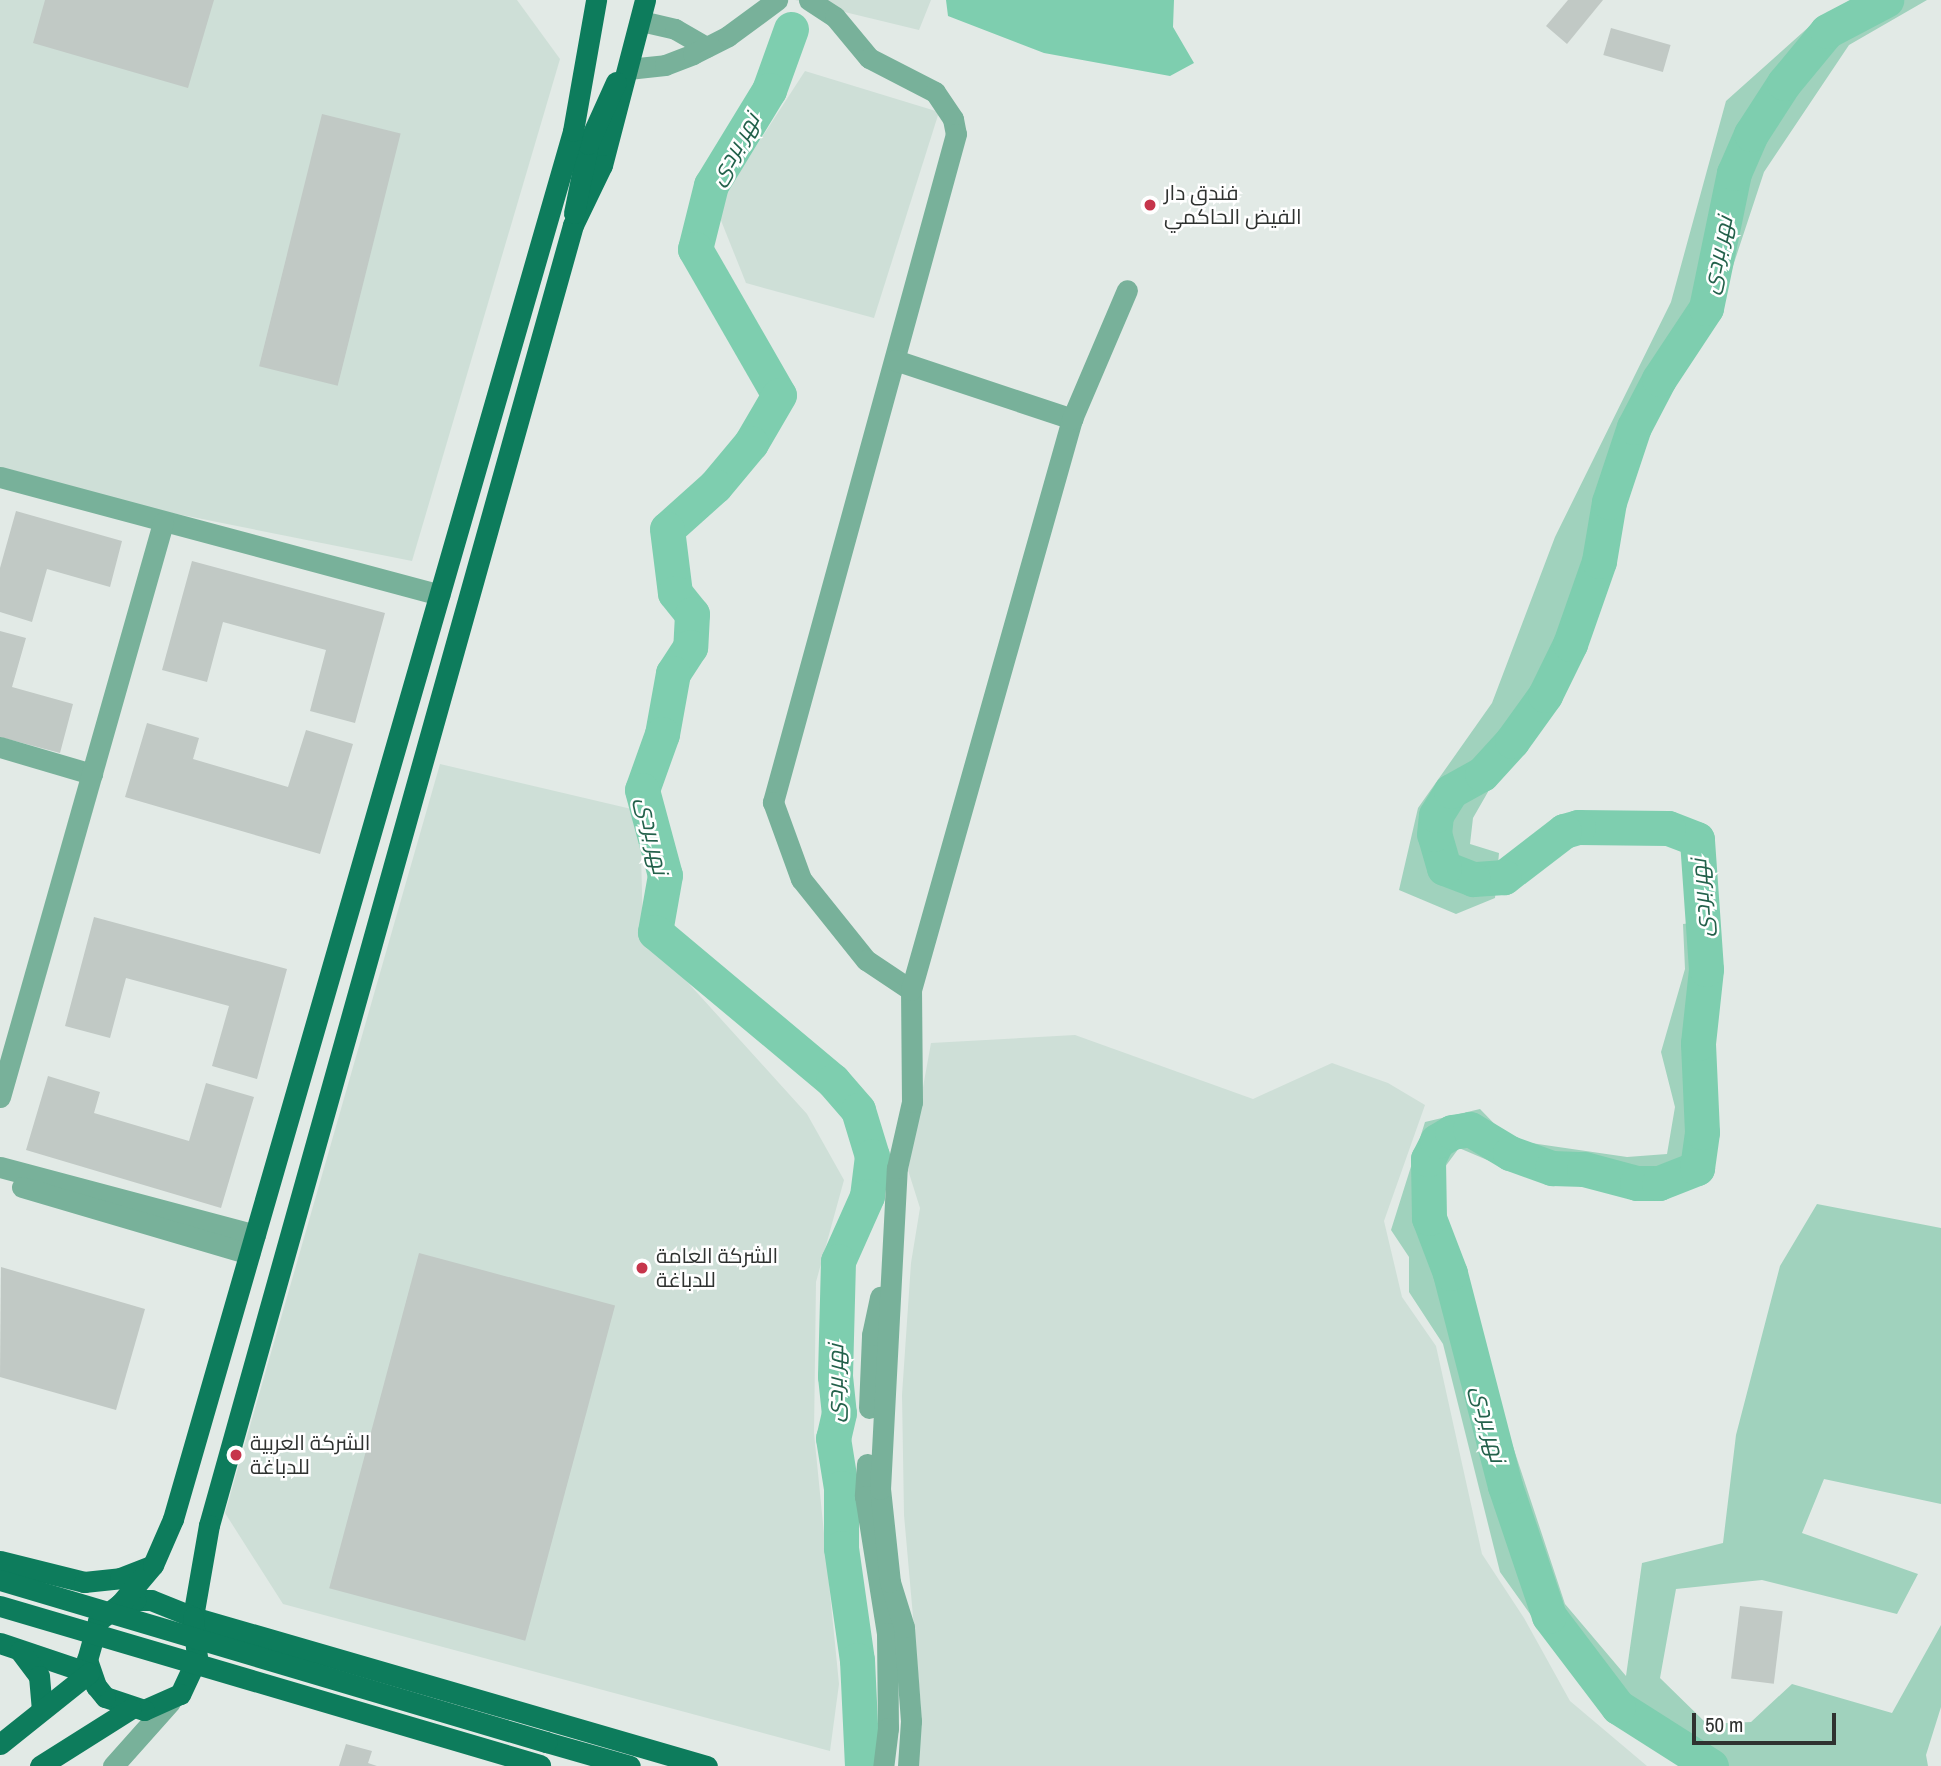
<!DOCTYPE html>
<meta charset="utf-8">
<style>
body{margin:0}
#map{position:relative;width:1941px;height:1766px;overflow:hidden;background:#e2eae6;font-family:"Archivo Narrow",Cairo,sans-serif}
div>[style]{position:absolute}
.built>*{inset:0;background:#cedfd7}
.green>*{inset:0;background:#a0d2bd}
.water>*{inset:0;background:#7eceaf}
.river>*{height:35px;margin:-17.5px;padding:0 17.5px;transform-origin:17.5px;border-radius:17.5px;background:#7eceaf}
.building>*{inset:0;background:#c1c9c5;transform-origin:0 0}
.minor>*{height:21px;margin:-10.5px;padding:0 10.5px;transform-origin:10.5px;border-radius:10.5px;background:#78b19a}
.major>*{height:21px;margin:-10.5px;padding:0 10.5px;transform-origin:10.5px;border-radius:10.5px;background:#0d7c5c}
.major-bridge>*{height:21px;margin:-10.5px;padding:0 10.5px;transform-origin:10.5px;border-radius:10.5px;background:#0d7c5c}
.dots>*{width:19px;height:19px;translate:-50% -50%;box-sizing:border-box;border:4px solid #fff;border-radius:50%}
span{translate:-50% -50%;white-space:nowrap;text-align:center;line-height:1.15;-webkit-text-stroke:5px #fff;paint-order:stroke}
.poi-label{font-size:21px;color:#2f3230}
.left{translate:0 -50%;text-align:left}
.water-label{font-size:23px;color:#23614b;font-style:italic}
.scale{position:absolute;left:1692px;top:1713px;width:144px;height:32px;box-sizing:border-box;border:4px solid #2f3230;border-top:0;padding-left:9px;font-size:21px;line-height:24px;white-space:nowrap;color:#2f3230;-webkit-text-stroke:5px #fff;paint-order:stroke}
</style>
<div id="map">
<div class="built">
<div style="clip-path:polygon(0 0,517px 0,560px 59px,412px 561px,142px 507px,0 468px)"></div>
<div style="clip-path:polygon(795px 0,931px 0,919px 30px)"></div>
<div style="clip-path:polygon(805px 71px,939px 112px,874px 318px,746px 283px,716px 208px)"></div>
<div style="clip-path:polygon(440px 764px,640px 811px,643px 933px,807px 1114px,844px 1180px,816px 1282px,814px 1433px,839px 1684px,830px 1751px,283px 1604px,225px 1513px)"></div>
<div style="clip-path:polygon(1075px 1035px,1253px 1099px,1332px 1063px,1388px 1083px,1425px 1105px,1384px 1221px,1402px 1297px,1436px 1346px,1482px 1554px,1524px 1618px,1570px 1701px,1647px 1766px,917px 1766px,921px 1707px,904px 1515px,902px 1395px,911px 1263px,920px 1208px,908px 1170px,931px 1043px)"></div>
</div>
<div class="green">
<div style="clip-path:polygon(1851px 0,1927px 0,1849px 45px,1764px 172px,1731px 272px,1640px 436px,1586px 621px,1473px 818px,1470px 844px,1499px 853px,1495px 898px,1456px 914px,1399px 890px,1418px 808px,1492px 703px,1555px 537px,1671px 302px,1726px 101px,1821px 16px)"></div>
<div style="clip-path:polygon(1711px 921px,1709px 1158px,1687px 1184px,1627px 1193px,1499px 1165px,1459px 1148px,1442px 1171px,1447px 1247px,1565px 1604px,1626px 1676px,1642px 1563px,1723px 1543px,1736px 1435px,1780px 1266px,1817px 1204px,1941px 1228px,1941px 1504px,1824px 1479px,1802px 1533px,1918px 1574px,1897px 1614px,1762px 1580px,1676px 1589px,1660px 1678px,1707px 1724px,1751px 1722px,1792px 1684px,1892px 1713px,1941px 1625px,1941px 1707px,1926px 1755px,1928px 1766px,1692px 1766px,1640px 1734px,1568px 1667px,1500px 1572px,1443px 1344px,1409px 1292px,1409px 1257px,1391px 1230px,1425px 1122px,1480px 1109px,1510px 1140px,1627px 1157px,1667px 1154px,1675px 1107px,1661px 1052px,1685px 969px,1683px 924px)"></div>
</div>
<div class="water">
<div style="clip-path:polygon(946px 0,1174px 0,1173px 27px,1194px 63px,1170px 76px,1044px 53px,948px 16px)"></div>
</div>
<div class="river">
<div style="left:791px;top:29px;width:65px;rotate:109.8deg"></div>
<div style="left:769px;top:90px;width:111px;rotate:121.4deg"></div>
<div style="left:711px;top:185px;width:66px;rotate:104deg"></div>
<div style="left:695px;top:249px;width:168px;rotate:60.1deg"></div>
<div style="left:779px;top:395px;width:56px;rotate:120.3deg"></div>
<div style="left:751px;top:443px;width:56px;rotate:129.9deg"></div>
<div style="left:715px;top:486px;width:64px;rotate:138.1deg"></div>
<div style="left:667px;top:529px;width:64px;rotate:82.9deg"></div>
<div style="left:675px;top:593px;width:27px;rotate:51deg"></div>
<div style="left:692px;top:614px;width:33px;rotate:93deg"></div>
<div style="left:690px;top:647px;width:31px;rotate:123deg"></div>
<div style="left:673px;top:673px;width:62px;rotate:100.2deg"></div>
<div style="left:662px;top:734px;width:59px;rotate:109.7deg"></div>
<div style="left:642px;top:790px;width:88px;rotate:74.9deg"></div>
<div style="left:665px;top:875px;width:58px;rotate:100deg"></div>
<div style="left:655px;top:932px;width:232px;rotate:39.9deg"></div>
<div style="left:833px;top:1081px;width:38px;rotate:49deg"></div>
<div style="left:858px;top:1110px;width:48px;rotate:73.1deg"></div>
<div style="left:872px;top:1156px;width:40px;rotate:97.1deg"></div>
<div style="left:867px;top:1196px;width:71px;rotate:114deg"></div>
<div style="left:838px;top:1261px;width:115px;rotate:91.5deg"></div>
<div style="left:835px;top:1376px;width:37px;rotate:84deg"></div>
<div style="left:839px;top:1413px;width:26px;rotate:103deg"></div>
<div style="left:833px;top:1438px;width:51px;rotate:80.9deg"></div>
<div style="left:841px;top:1488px;width:60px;rotate:90deg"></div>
<div style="left:841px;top:1548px;width:113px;rotate:81.9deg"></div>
<div style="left:857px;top:1660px;width:106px;rotate:87.3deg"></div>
<div style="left:1711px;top:1766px;width:110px;rotate:-147.6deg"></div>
<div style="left:1618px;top:1707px;width:114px;rotate:-127.2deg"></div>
<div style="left:1549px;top:1616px;width:137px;rotate:-108.7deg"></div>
<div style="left:1505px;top:1486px;width:220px;rotate:-104.5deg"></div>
<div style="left:1450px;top:1273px;width:59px;rotate:-110.9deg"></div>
<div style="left:1429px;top:1218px;width:59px;rotate:-91deg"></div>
<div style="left:1428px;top:1159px;width:20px;rotate:-63deg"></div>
<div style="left:1437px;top:1141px;width:17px;rotate:-31deg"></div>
<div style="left:1452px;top:1132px;width:18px;rotate:-9deg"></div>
<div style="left:1470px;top:1129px;width:47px;rotate:31deg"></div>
<div style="left:1510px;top:1153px;width:45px;rotate:19.7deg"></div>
<div style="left:1552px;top:1168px;width:32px;rotate:2deg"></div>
<div style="left:1584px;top:1169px;width:55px;rotate:14.8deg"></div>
<div style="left:1637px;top:1183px;width:22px"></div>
<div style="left:1659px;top:1183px;width:41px;rotate:-21.5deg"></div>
<div style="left:1697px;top:1168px;width:36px;rotate:-82deg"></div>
<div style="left:1702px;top:1132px;width:89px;rotate:-92.6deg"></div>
<div style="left:1698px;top:1043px;width:74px;rotate:-83.8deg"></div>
<div style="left:1706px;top:969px;width:130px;rotate:-94deg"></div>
<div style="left:1697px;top:839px;width:31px;rotate:-159deg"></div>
<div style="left:1668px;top:828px;width:90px;rotate:-179.4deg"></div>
<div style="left:1578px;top:827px;width:15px;rotate:164deg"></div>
<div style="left:1564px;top:831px;width:76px;rotate:142.5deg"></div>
<div style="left:1504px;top:877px;width:31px;rotate:176deg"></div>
<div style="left:1473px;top:879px;width:31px;rotate:-159deg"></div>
<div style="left:1444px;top:868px;width:35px;rotate:-106deg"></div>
<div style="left:1434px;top:834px;width:19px;rotate:-84deg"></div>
<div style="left:1436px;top:815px;width:28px;rotate:-58deg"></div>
<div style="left:1451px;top:791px;width:35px;rotate:-29deg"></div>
<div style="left:1482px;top:774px;width:45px;rotate:-47.7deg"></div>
<div style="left:1512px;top:741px;width:57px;rotate:-54.3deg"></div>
<div style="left:1545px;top:695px;width:57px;rotate:-63.9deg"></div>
<div style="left:1570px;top:644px;width:88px;rotate:-70.7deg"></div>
<div style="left:1599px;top:561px;width:60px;rotate:-80.4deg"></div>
<div style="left:1609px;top:502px;width:79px;rotate:-71.6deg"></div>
<div style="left:1634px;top:427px;width:54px;rotate:-62.5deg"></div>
<div style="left:1659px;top:379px;width:85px;rotate:-56.5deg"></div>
<div style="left:1706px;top:308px;width:138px;rotate:-78.3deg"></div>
<div style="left:1734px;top:173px;width:43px;rotate:-66.4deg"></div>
<div style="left:1751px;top:134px;width:61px;rotate:-57.1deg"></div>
<div style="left:1784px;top:83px;width:67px;rotate:-50.4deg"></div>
<div style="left:1827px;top:31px;width:67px;rotate:-27.7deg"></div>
</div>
<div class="building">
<div style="clip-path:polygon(45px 0,214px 0,188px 88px,33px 43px)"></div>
<div style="clip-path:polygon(1568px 0,1603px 0,1567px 44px,1546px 26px)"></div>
<div style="left:1611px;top:28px;width:62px;height:28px;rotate:16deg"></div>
<div style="left:322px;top:114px;width:81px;height:260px;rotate:14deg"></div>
<div style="clip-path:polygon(16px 511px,122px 541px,110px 587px,47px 569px,32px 622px,0 612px,0 568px)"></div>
<div style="clip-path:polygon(192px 561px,385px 613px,355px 723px,310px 711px,326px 650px,223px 622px,207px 682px,162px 670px)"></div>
<div style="clip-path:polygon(0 631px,26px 638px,12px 687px,73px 704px,60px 753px,0 737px)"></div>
<div style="clip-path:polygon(147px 723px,199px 738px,193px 759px,288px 787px,306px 730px,353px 744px,320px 854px,125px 797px)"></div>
<div style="clip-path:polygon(94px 917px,287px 969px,257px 1079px,212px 1066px,229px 1006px,126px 978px,110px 1038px,65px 1026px)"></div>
<div style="clip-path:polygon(48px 1076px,100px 1092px,94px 1113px,189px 1141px,206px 1083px,254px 1097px,221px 1208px,26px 1150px)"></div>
<div style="left:419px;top:1253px;width:203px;height:347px;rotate:15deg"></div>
<div style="clip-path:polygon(1px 1267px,145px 1309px,116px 1410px,0 1377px)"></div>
<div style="left:1740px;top:1606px;width:43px;height:73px;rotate:7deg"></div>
<div style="clip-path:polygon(346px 1744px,372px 1751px,368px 1763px,377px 1766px,339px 1766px)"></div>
</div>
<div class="minor">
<div style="left:809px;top:0;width:31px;rotate:33deg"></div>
<div style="left:835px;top:17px;width:53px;rotate:50.3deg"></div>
<div style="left:869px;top:58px;width:74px;rotate:27.3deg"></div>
<div style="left:935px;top:92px;width:32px;rotate:56deg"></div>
<div style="left:953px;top:119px;width:15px;rotate:79deg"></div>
<div style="left:956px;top:134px;width:693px;rotate:105.32deg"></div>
<div style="left:773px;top:802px;width:82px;rotate:70deg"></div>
<div style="left:801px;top:879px;width:104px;rotate:51.3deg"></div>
<div style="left:866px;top:960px;width:54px;rotate:33.7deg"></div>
<div style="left:641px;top:21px;width:35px;rotate:13deg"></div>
<div style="left:675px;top:29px;width:36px;rotate:30deg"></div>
<div style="left:628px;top:69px;width:37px;rotate:-6deg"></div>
<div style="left:665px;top:65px;width:30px;rotate:-21deg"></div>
<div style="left:693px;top:54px;width:39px;rotate:-27deg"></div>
<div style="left:728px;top:36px;width:61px;rotate:-36.3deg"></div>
<div style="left:895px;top:360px;width:187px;rotate:18.4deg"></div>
<div style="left:0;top:477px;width:455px;rotate:15deg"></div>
<div style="left:0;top:747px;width:96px;rotate:16.4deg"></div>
<div style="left:0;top:1097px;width:597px;rotate:-74.15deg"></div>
<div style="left:0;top:1167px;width:264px;rotate:14.9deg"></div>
<div style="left:22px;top:1187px;width:237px;rotate:16.4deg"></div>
<div style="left:869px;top:1408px;width:73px;rotate:-87.6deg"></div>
<div style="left:872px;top:1335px;width:39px;rotate:-78deg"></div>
<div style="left:867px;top:1464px;width:32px;rotate:94deg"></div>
<div style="left:865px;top:1496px;width:139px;rotate:80.9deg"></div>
<div style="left:887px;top:1633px;width:95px;rotate:89.4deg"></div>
<div style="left:888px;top:1728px;width:38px;rotate:97deg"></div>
<div style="left:113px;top:1766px;width:86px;rotate:-48.3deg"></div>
<div style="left:908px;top:1766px;width:45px;rotate:-86.2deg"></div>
<div style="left:911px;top:1721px;width:94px;rotate:-94.3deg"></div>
<div style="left:904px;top:1627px;width:47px;rotate:-107.3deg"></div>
<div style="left:890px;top:1582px;width:94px;rotate:-96.1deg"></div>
<div style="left:880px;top:1489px;width:321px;rotate:-87deg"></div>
<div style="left:897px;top:1168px;width:68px;rotate:-77.2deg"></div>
<div style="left:912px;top:1102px;width:112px;rotate:-90.5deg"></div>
<div style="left:911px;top:990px;width:593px;rotate:-74.25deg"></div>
<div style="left:1072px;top:419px;width:140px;rotate:-66.9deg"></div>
</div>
<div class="major">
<div style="left:645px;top:0;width:171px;rotate:104.6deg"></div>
<div style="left:602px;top:165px;width:67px;rotate:115.8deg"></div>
<div style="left:573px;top:225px;width:1350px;rotate:105.64deg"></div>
<div style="left:209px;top:1525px;width:93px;rotate:99.9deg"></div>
<div style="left:193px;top:1617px;width:535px;rotate:16.17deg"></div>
<div style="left:574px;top:213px;width:70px;rotate:-78.5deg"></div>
<div style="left:588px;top:144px;width:68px;rotate:-65.7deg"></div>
<div style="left:0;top:1561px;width:87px;rotate:14deg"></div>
<div style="left:84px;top:1582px;width:36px;rotate:-6deg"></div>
<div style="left:120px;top:1578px;width:33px;rotate:-21deg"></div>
<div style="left:135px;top:1600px;width:16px"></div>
<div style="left:151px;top:1600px;width:45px;rotate:22deg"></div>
<div style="left:193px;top:1617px;width:41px;rotate:84.4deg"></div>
<div style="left:197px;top:1658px;width:40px;rotate:115deg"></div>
<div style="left:180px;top:1694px;width:39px;rotate:156deg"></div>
<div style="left:144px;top:1710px;width:41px;rotate:-161.6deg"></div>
<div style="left:105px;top:1697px;width:14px;rotate:-129deg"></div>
<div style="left:96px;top:1686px;width:28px;rotate:-109deg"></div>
<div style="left:87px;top:1660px;width:41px;rotate:-74.2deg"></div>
<div style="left:98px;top:1621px;width:28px;rotate:-38deg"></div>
<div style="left:120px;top:1604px;width:16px;rotate:-15deg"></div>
<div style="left:120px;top:1604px;width:51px;rotate:-49.8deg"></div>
<div style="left:153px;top:1565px;width:50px;rotate:-66.5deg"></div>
<div style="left:173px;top:1519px;width:1444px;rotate:-73.92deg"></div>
<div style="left:573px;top:131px;width:133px;rotate:-80deg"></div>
<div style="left:0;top:1643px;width:94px;rotate:18.6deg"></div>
<div style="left:20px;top:1651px;width:31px;rotate:53deg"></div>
<div style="left:39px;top:1676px;width:34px;rotate:85deg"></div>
<div style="left:546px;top:1742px;width:87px;rotate:15.9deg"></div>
<div style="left:0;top:1744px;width:114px;rotate:-38.6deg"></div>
<div style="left:40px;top:1766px;width:107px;rotate:-32.3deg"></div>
</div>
<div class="major-bridge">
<div style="left:0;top:1580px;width:570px;rotate:16.53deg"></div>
<div style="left:0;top:1606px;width:563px;rotate:16.41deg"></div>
</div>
<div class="dots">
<div style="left:1150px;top:205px;background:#c6354b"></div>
<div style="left:642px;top:1268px;background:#c6354b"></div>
<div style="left:236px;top:1455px;background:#c6354b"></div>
</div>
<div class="poi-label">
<span class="left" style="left:1164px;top:205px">فندق دار<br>الفيض الحاكمي</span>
<span class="left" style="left:656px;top:1268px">الشركة العامة<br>للدباغة</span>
<span class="left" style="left:250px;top:1455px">الشركة العربية<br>للدباغة</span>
</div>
<div class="water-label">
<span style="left:734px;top:149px;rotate:-60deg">نهر بردى</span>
<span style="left:1717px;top:255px;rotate:-78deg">نهر بردى</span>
<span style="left:653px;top:836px;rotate:78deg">نهر بردى</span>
<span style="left:1701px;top:898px;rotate:-94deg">نهر بردى</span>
<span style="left:835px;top:1383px;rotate:-89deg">نهر بردى</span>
<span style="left:1489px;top:1424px;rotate:76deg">نهر بردى</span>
</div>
<div class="scale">50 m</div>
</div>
